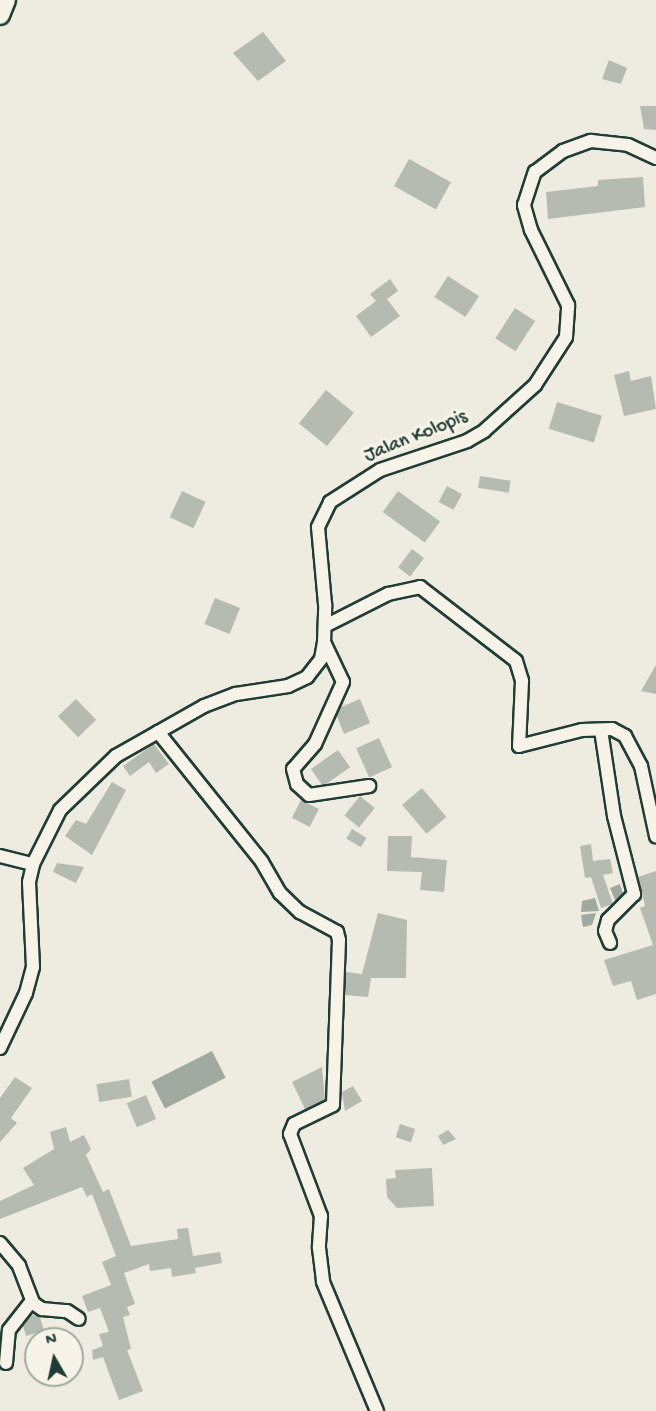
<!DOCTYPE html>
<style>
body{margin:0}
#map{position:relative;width:656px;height:1411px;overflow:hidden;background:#eeece1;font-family:"Gochi Hand",sans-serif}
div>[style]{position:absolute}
.water>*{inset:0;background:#9fa99f;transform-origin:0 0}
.building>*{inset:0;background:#b5bbb0;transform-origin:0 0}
.roads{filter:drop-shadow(2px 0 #1f3d34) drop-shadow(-2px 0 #1f3d34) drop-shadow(0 2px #1f3d34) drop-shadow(0 -2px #1f3d34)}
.minor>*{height:12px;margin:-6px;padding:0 6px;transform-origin:6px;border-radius:6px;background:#f7f3e8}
.highway>*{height:18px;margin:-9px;padding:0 9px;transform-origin:9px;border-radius:9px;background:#f7f3e8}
span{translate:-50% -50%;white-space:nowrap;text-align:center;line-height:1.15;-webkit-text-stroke:6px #f7f3e8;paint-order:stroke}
.street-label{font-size:20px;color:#1f3d34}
.north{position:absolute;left:24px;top:1327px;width:60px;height:60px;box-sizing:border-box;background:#f7f3e8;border:2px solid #a1aaa0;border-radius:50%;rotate:351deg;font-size:16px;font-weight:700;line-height:24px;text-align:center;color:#1f3d34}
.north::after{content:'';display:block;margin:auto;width:21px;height:27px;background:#1f3d34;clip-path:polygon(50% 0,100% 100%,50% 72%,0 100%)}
</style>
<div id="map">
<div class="water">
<div style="clip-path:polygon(620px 884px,624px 897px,615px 900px,610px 888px)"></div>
<div style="clip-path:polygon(595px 898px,599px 911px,581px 912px,582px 901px)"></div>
<div style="clip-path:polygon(596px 913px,592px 925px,583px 927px,581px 915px)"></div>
<div style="left:212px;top:1051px;width:30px;height:68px;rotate:63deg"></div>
</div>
<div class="building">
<div style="clip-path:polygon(263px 32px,286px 61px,258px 81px,233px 53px)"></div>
<div style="clip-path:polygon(609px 60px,627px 68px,621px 84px,602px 79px)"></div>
<div style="clip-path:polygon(640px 106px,656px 106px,656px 130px,644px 129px)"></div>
<div style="left:409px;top:159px;width:48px;height:31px;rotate:29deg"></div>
<div style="clip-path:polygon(643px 177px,645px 207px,548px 219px,546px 192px,598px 186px,598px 180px)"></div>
<div style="left:448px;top:276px;width:37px;height:25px;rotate:33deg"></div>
<div style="clip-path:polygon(390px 279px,398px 291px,387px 299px,400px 316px,371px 337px,356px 316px,376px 301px,370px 294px)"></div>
<div style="left:515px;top:308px;width:24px;height:36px;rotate:33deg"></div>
<div style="clip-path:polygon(629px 371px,631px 381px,651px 376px,656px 409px,624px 416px,614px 375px)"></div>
<div style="left:326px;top:390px;width:36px;height:43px;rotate:39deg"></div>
<div style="left:557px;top:402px;width:47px;height:28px;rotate:17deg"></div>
<div style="left:480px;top:476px;width:31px;height:12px;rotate:9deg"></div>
<div style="left:447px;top:486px;width:17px;height:18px;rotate:28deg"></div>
<div style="left:182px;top:491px;width:26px;height:29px;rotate:25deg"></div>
<div style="left:398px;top:491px;width:52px;height:26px;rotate:36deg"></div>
<div style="left:412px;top:549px;width:15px;height:23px;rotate:37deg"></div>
<div style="left:215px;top:598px;width:27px;height:28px;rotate:22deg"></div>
<div style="clip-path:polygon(656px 665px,656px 694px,641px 691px)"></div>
<div style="left:76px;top:699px;width:29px;height:25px;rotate:46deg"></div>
<div style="clip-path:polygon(360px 699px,370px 723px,344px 734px,337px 716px,341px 707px)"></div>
<div style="left:379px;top:738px;width:32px;height:25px;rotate:66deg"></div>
<div style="clip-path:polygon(154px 744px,169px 764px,156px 773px,149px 762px,130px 776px,123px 766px)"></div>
<div style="left:338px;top:750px;width:21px;height:33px;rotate:55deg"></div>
<div style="clip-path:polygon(112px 782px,126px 790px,92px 855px,65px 836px,76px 820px,86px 824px)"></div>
<div style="left:422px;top:788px;width:38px;height:26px;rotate:50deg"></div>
<div style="left:360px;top:796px;width:19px;height:25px;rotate:39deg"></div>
<div style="left:301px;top:800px;width:20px;height:20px;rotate:27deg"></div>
<div style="left:352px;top:829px;width:17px;height:11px;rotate:31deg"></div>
<div style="clip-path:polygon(388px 836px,412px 836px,411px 857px,447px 860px,444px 892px,420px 890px,422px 872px,387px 871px)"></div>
<div style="clip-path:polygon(591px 844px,593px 861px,610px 859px,613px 873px,603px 875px,613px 904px,601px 908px,591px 877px,585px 878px,580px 846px)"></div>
<div style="clip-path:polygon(57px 863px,84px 867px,76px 883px,53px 872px)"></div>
<div style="clip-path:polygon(656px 871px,656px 994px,637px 1000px,631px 981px,613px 986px,604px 960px,653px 945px,640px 908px,645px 906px,638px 877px)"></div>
<div style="clip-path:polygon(378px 913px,407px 920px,406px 978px,371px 978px,368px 997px,345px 995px,346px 972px,362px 974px)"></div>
<div style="clip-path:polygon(322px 1067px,325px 1100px,305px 1109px,292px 1082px)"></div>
<div style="clip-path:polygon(15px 1077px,32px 1088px,11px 1118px,17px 1123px,0 1142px,0 1098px)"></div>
<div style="left:129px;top:1079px;width:18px;height:33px;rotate:81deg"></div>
<div style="clip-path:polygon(353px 1086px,362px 1101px,345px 1111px,342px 1092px)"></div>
<div style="left:146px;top:1095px;width:26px;height:21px;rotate:67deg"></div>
<div style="left:400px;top:1124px;width:16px;height:14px;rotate:18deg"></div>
<div style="clip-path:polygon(66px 1127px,70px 1142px,84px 1135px,91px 1149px,86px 1155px,103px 1192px,109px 1189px,131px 1246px,178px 1239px,177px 1229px,188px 1228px,193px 1256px,220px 1252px,222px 1263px,195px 1268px,196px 1273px,172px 1277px,171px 1268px,150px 1271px,149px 1264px,124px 1273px,135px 1304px,127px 1307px,130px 1315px,123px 1317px,131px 1349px,127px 1350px,143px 1391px,119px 1400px,103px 1357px,93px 1360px,92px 1350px,103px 1346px,99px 1334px,109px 1332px,100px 1308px,88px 1312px,82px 1296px,111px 1285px,102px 1262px,116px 1256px,92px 1194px,87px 1197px,82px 1187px,0 1219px,0 1201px,34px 1185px,23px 1168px,54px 1149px,50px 1132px)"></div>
<div style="clip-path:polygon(448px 1130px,456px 1139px,443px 1145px,438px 1136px)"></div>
<div style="clip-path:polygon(432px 1168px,434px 1206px,397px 1208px,387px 1197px,386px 1179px,396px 1178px,395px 1170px)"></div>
<div style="clip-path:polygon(32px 1315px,40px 1317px,44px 1331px,26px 1336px,23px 1326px)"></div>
</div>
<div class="roads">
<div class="minor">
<div style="left:325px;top:626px;width:71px;rotate:-26.9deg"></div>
<div style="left:388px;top:594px;width:33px;rotate:-12deg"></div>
<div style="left:420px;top:587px;width:121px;rotate:37.6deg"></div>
<div style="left:516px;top:661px;width:21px;rotate:73deg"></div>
<div style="left:522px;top:681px;width:65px;rotate:92.6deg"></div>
<div style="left:519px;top:746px;width:65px;rotate:-14.3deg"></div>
<div style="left:582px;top:730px;width:30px;rotate:-2deg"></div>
<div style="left:612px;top:729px;width:15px;rotate:28deg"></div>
<div style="left:625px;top:736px;width:34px;rotate:62deg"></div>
<div style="left:641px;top:766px;width:72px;rotate:77.9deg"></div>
<div style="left:324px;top:642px;width:44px;rotate:64.6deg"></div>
<div style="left:343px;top:682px;width:68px;rotate:114.3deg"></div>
<div style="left:315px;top:744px;width:33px;rotate:131deg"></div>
<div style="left:293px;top:769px;width:16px;rotate:75deg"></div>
<div style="left:297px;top:784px;width:16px;rotate:43deg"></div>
<div style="left:309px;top:795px;width:61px;rotate:-8.5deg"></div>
<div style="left:601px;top:730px;width:87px;rotate:81.4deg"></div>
<div style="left:614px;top:816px;width:81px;rotate:75.6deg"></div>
<div style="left:634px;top:894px;width:37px;rotate:135deg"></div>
<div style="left:608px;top:920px;width:11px;rotate:105deg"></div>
<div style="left:605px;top:931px;width:13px;rotate:67deg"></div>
<div style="left:158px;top:732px;width:166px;rotate:51.3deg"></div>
<div style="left:262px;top:862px;width:36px;rotate:60deg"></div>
<div style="left:280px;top:893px;width:28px;rotate:44deg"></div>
<div style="left:300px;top:912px;width:42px;rotate:28.4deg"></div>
<div style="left:337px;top:932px;width:8px;rotate:76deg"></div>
<div style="left:339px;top:940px;width:165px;rotate:92.1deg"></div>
<div style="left:333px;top:1105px;width:43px;rotate:154deg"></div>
<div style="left:294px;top:1124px;width:11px;rotate:112deg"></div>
<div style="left:290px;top:1134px;width:88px;rotate:69.3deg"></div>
<div style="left:321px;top:1216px;width:32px;rotate:94deg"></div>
<div style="left:319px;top:1248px;width:34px;rotate:83deg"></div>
<div style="left:323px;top:1282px;width:140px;rotate:67.3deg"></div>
<div style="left:0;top:856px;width:34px;rotate:14deg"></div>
<div style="left:0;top:1048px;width:61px;rotate:-64.7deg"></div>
<div style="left:26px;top:993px;width:27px;rotate:-75deg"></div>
<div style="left:33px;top:967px;width:85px;rotate:-92.7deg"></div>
<div style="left:29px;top:882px;width:18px;rotate:-77deg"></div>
<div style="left:33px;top:864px;width:60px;rotate:-63.4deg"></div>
<div style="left:60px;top:810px;width:78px;rotate:-44deg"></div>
<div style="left:116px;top:756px;width:101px;rotate:-29.6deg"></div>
<div style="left:204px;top:706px;width:34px;rotate:-21deg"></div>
<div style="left:236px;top:694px;width:53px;rotate:-8.7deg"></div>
<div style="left:288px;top:686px;width:21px;rotate:-25deg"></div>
<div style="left:307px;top:677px;width:23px;rotate:-52deg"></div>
<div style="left:321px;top:659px;width:17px;rotate:-80deg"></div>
<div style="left:324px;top:642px;width:38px;rotate:-88deg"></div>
<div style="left:325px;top:604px;width:77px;rotate:-95.2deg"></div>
<div style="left:318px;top:527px;width:28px;rotate:-64deg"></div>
<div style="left:330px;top:502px;width:59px;rotate:-32.6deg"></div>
<div style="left:380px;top:470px;width:92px;rotate:-18.4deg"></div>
<div style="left:467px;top:441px;width:20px;rotate:-30deg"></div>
<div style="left:484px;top:431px;width:69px;rotate:-42deg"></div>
<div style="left:535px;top:385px;width:57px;rotate:-57.1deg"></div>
<div style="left:566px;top:337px;width:32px;rotate:-86deg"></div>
<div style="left:568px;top:305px;width:84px;rotate:-116.3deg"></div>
<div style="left:531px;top:230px;width:26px;rotate:-106deg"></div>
<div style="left:524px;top:205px;width:35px;rotate:-72deg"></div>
<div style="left:535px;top:172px;width:35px;rotate:-37deg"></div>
<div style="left:563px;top:151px;width:30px;rotate:-20deg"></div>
<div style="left:591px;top:141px;width:37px;rotate:6deg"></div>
<div style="left:628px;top:145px;width:31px;rotate:25deg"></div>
<div style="left:0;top:1243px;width:30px;rotate:50deg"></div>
<div style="left:19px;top:1266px;width:40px;rotate:69deg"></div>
<div style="left:33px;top:1303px;width:11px;rotate:34deg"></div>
<div style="left:42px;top:1309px;width:25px;rotate:5deg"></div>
<div style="left:67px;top:1311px;width:14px;rotate:34deg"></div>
<div style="left:6px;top:1363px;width:33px;rotate:-85deg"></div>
<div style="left:9px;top:1330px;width:37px;rotate:-52deg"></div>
</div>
<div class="highway">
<div style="left:0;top:15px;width:16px;rotate:-68deg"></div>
</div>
</div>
<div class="street-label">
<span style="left:416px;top:437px;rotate:-22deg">Jalan Kolopis</span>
</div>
<div class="north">N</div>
</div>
